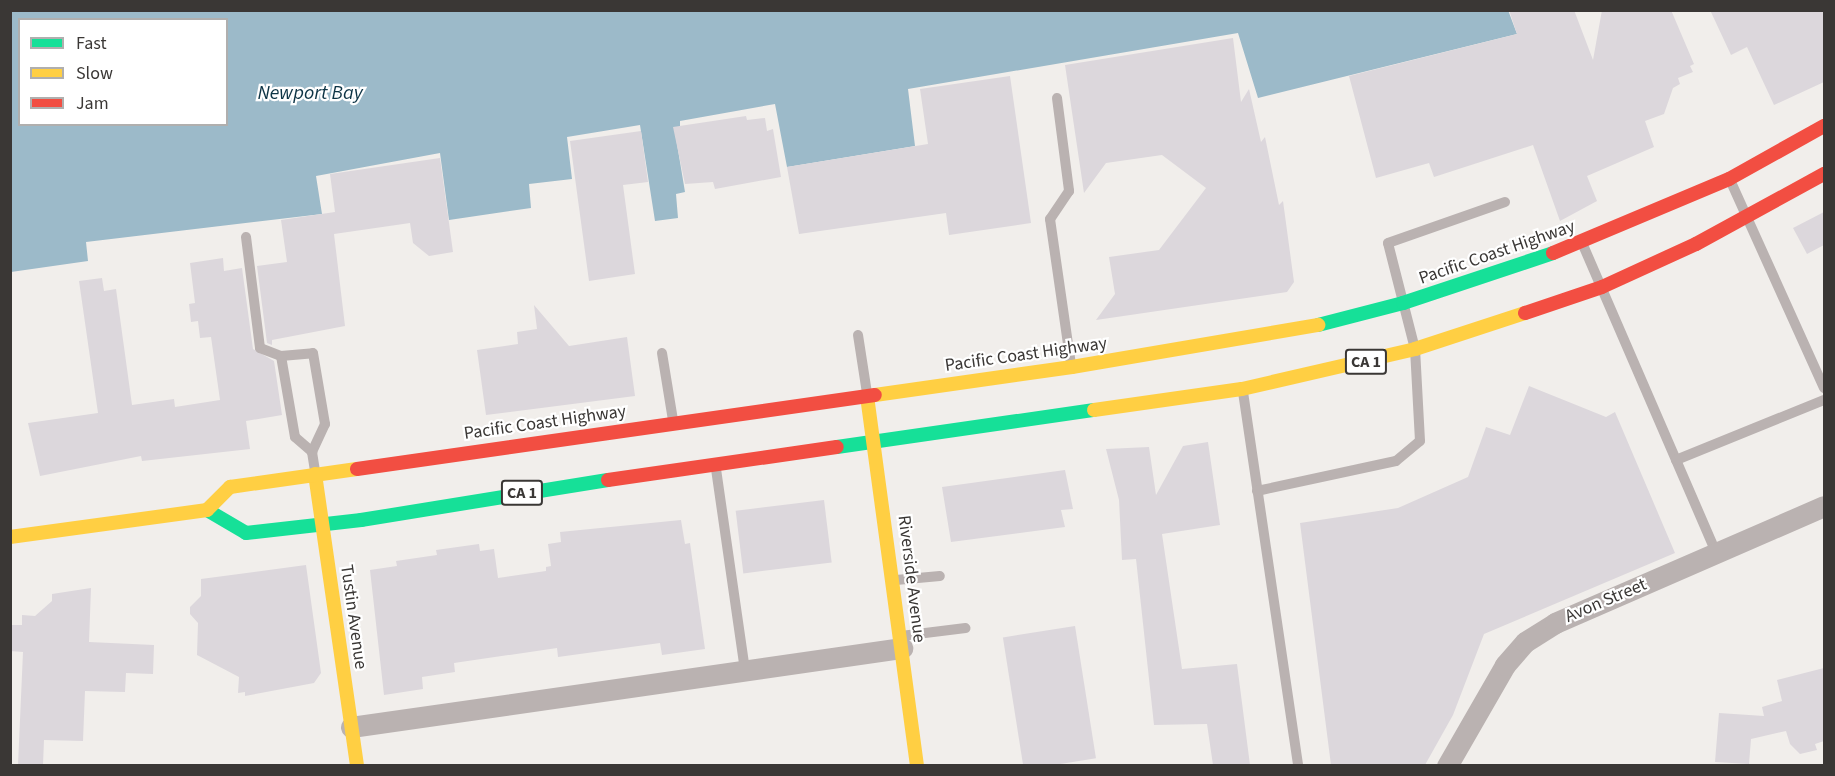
<!DOCTYPE html>
<style>
body{margin:0}
#map{position:relative;width:1835px;height:776px;overflow:hidden;background:#f1eeeb;font-family:"Source Sans 3",sans-serif}
div>[style]{position:absolute}
.water>*{inset:0;background:#9cbac9}
.building>*{inset:0;background:#dcd7dc;transform-origin:0 0}
.lane>*{height:10px;margin:-5px;padding:0 5px;transform-origin:5px;border-radius:5px;background:#bab2b1}
.street>*{height:21px;margin:-10.5px;padding:0 10.5px;transform-origin:10.5px;border-radius:10.5px;background:#bab2b1}
.fast>*{height:14px;margin:-7px;padding:0 7px;transform-origin:7px;border-radius:7px;background:#16e098}
.slow>*{height:14px;margin:-7px;padding:0 7px;transform-origin:7px;border-radius:7px;background:#ffcf43}
.jam>*{height:14px;margin:-7px;padding:0 7px;transform-origin:7px;border-radius:7px;background:#f24e42}
span{translate:-50% -50%;white-space:nowrap;text-align:center;line-height:1.15;-webkit-text-stroke:4.5px #fff;paint-order:stroke}
.shield-label span{padding:2px 4px;background:#fff;border:2px solid;border-radius:4px;-webkit-text-stroke-width:0}
.shield-label{font-size:16px;color:#3a3735;font-weight:700}
.street-label{font-size:18px;color:#3a3735}
.water-label{font-size:20px;color:#0d3445;font-style:italic}
.frame{position:absolute;inset:0;border:12px solid #3a3735;pointer-events:none}
.legend{position:absolute;left:18px;top:18px;width:210px;height:108px;box-sizing:border-box;background:#fff;border:2px solid #b0afae;margin:0;padding:8px 10px;list-style:none;font-size:18px;color:#3a3735}
.legend li{display:flex;align-items:center;gap:12px;height:30px}
.legend b{width:30px;border:2px solid #b0afae}
</style>
<div id="map">
<div class="water">
<div style="clip-path:polygon(evenodd,1508px 10px,1517px 34px,1258px 98px,1238px 33px,908px 89px,915px 146px,787px 167px,775px 104px,680px 121px,680px 130px,675px 132px,685px 192px,676px 194px,678px 218px,655px 221px,640px 125px,567px 137px,572px 179px,529px 184px,531px 208px,449px 220px,440px 153px,316px 176px,322px 214px,86px 242px,88px 261px,11px 272px,10px 11px,1508px 10px,20px 20px,226px 20px,226px 124px,20px 124px,20px 20px)"></div>
</div>
<div class="building">
<div style="clip-path:polygon(1509px 10px,1574px 10px,1593px 60px,1602px 10px,1671px 10px,1694px 64px,1690px 66px,1693px 72px,1678px 78px,1680px 84px,1673px 88px,1664px 114px,1645px 121px,1654px 147px,1587px 176px,1597px 201px,1560px 221px,1533px 145px,1434px 177px,1429px 163px,1376px 178px,1349px 76px,1517px 34px)"></div>
<div style="clip-path:polygon(1710px 10px,1824px 10px,1824px 82px,1774px 105px,1747px 47px,1731px 55px)"></div>
<div style="clip-path:polygon(1233px 38px,1241px 102px,1249px 89px,1261px 142px,1265px 137px,1279px 205px,1283px 201px,1294px 282px,1287px 292px,1096px 320px,1115px 294px,1109px 257px,1159px 250px,1206px 188px,1162px 155px,1106px 163px,1084px 193px,1065px 65px)"></div>
<div style="clip-path:polygon(1010px 76px,1031px 223px,949px 235px,946px 213px,799px 234px,787px 167px,928px 144px,920px 89px)"></div>
<div style="clip-path:polygon(746px 116px,747px 120px,765px 118px,767px 131px,773px 129px,781px 177px,715px 189px,713px 182px,685px 184px,673px 127px)"></div>
<div style="clip-path:polygon(641px 131px,648px 182px,623px 185px,635px 274px,589px 281px,570px 141px)"></div>
<div style="clip-path:polygon(440px 158px,453px 252px,429px 256px,413px 243px,410px 223px,334px 234px,345px 326px,272px 340px,272px 345px,267px 343px,257px 266px,287px 262px,281px 220px,335px 212px,330px 174px)"></div>
<div style="clip-path:polygon(1824px 212px,1824px 245px,1807px 254px,1793px 228px)"></div>
<div style="clip-path:polygon(223px 258px,224px 271px,242px 268px,253px 349px,274px 361px,282px 415px,246px 421px,250px 449px,142px 461px,141px 456px,40px 476px,28px 423px,98px 413px,79px 281px,102px 278px,104px 291px,116px 289px,132px 405px,174px 399px,175px 407px,220px 400px,211px 337px,200px 338px,198px 321px,191px 322px,189px 304px,195px 303px,190px 263px)"></div>
<div style="clip-path:polygon(534px 305px,569px 346px,627px 337px,635px 396px,486px 415px,477px 350px,518px 344px,517px 332px,537px 329px)"></div>
<div style="clip-path:polygon(1529px 386px,1606px 417px,1615px 412px,1675px 553px,1484px 634px,1453px 715px,1425px 765px,1331px 765px,1300px 523px,1398px 508px,1468px 477px,1486px 427px,1510px 435px)"></div>
<div style="clip-path:polygon(1208px 442px,1220px 525px,1162px 534px,1182px 669px,1237px 664px,1250px 765px,1213px 765px,1207px 724px,1154px 725px,1136px 559px,1122px 560px,1119px 500px,1106px 449px,1149px 447px,1156px 495px,1183px 446px)"></div>
<div style="clip-path:polygon(1065px 470px,1073px 509px,1061px 510px,1065px 527px,951px 542px,942px 487px)"></div>
<div style="left:824px;top:500px;width:63px;height:89px;rotate:83deg"></div>
<div style="clip-path:polygon(681px 520px,685px 544px,690px 543px,705px 649px,662px 655px,660px 643px,558px 657px,557px 648px,454px 663px,455px 672px,422px 677px,423px 689px,384px 695px,370px 570px,397px 566px,396px 561px,437px 555px,436px 550px,479px 544px,480px 551px,494px 549px,498px 578px,546px 571px,546px 567px,551px 566px,548px 544px,561px 542px,560px 532px)"></div>
<div style="clip-path:polygon(306px 565px,321px 673px,314px 683px,245px 696px,245px 692px,238px 693px,239px 677px,197px 655px,198px 623px,190px 614px,190px 607px,201px 596px,201px 579px)"></div>
<div style="clip-path:polygon(91px 588px,89px 642px,154px 645px,153px 674px,126px 673px,125px 692px,85px 691px,83px 741px,44px 740px,43px 765px,18px 765px,23px 652px,10px 651px,10px 625px,22px 625px,22px 615px,35px 616px,52px 601px,52px 594px)"></div>
<div style="left:1075px;top:626px;width:134px;height:73px;rotate:81deg"></div>
<div style="clip-path:polygon(1824px 668px,1824px 741px,1815px 744px,1817px 750px,1800px 754px,1790px 744px,1786px 731px,1751px 739px,1749px 764px,1715px 762px,1719px 713px,1764px 716px,1762px 707px,1782px 701px,1777px 680px)"></div>
</div>
<div class="lane">
<div style="left:1057px;top:98px;width:94px;rotate:82.6deg"></div>
<div style="left:1069px;top:191px;width:34px;rotate:124deg"></div>
<div style="left:1050px;top:219px;width:147px;rotate:81.8deg"></div>
<div style="left:1731px;top:182px;width:226px;rotate:65.7deg"></div>
<div style="left:246px;top:237px;width:112px;rotate:82.8deg"></div>
<div style="left:260px;top:348px;width:22px;rotate:21deg"></div>
<div style="left:281px;top:356px;width:32px;rotate:-5deg"></div>
<div style="left:313px;top:353px;width:72px;rotate:80.4deg"></div>
<div style="left:325px;top:424px;width:31px;rotate:115deg"></div>
<div style="left:312px;top:452px;width:19px;rotate:81deg"></div>
<div style="left:1583px;top:245px;width:335px;rotate:66.6deg"></div>
<div style="left:858px;top:335px;width:59px;rotate:81.2deg"></div>
<div style="left:662px;top:353px;width:68px;rotate:80.7deg"></div>
<div style="left:281px;top:356px;width:82px;rotate:80.2deg"></div>
<div style="left:295px;top:437px;width:23px;rotate:41deg"></div>
<div style="left:1243px;top:392px;width:378px;rotate:81.6deg"></div>
<div style="left:1676px;top:460px;width:160px;rotate:-22.1deg"></div>
<div style="left:716px;top:469px;width:203px;rotate:81.8deg"></div>
<div style="left:1257px;top:491px;width:142px;rotate:-12.2deg"></div>
<div style="left:1396px;top:461px;width:31px;rotate:-40deg"></div>
<div style="left:1420px;top:441px;width:92px;rotate:-93.1deg"></div>
<div style="left:1415px;top:349px;width:109px;rotate:-104.3deg"></div>
<div style="left:1388px;top:243px;width:124px;rotate:-19.3deg"></div>
<div style="left:896px;top:580px;width:44px;rotate:-5.2deg"></div>
<div style="left:901px;top:636px;width:65px;rotate:-7deg"></div>
</div>
<div class="street">
<div style="left:351px;top:727px;width:557px;rotate:-8.16deg"></div>
<div style="left:1447px;top:766px;width:116px;rotate:-60.1deg"></div>
<div style="left:1505px;top:665px;width:30px;rotate:-49deg"></div>
<div style="left:1525px;top:642px;width:36px;rotate:-32deg"></div>
<div style="left:1555px;top:623px;width:293px;rotate:-23.5deg"></div>
</div>
<div class="fast">
<div style="left:1318px;top:325px;width:88px;rotate:-14.5deg"></div>
<div style="left:1403px;top:303px;width:158px;rotate:-18.4deg"></div>
<div style="left:837px;top:447px;width:260px;rotate:-8.2deg"></div>
<div style="left:207px;top:510px;width:45px;rotate:30.5deg"></div>
<div style="left:246px;top:533px;width:116px;rotate:-6.4deg"></div>
<div style="left:361px;top:520px;width:250px;rotate:-9.2deg"></div>
</div>
<div class="slow">
<div style="left:875px;top:395px;width:199px;rotate:-8.1deg"></div>
<div style="left:1072px;top:367px;width:250px;rotate:-9.7deg"></div>
<div style="left:867px;top:396px;width:373px;rotate:82.3deg"></div>
<div style="left:1094px;top:410px;width:149px;rotate:-8.1deg"></div>
<div style="left:1242px;top:389px;width:178px;rotate:-13deg"></div>
<div style="left:1415px;top:349px;width:116px;rotate:-18.1deg"></div>
<div style="left:315px;top:474px;width:295px;rotate:81.8deg"></div>
<div style="left:10px;top:537px;width:199px;rotate:-7.8deg"></div>
<div style="left:207px;top:510px;width:33px;rotate:-45deg"></div>
<div style="left:230px;top:487px;width:128px;rotate:-8.1deg"></div>
</div>
<div class="jam">
<div style="left:1553px;top:253px;width:191px;rotate:-22.8deg"></div>
<div style="left:1729px;top:179px;width:109px;rotate:-29.2deg"></div>
<div style="left:1525px;top:313px;width:81px;rotate:-18.7deg"></div>
<div style="left:1602px;top:287px;width:103px;rotate:-24.6deg"></div>
<div style="left:1696px;top:244px;width:146px;rotate:-28.7deg"></div>
<div style="left:357px;top:469px;width:523px;rotate:-8.13deg"></div>
<div style="left:608px;top:480px;width:231px;rotate:-8.2deg"></div>
</div>
<div class="shield-label">
<span style="left:1366px;top:362px">CA 1</span>
<span style="left:522px;top:493px">CA 1</span>
</div>
<div class="street-label">
<span style="left:1497px;top:253px;rotate:-19deg">Pacific Coast Highway</span>
<span style="left:1026px;top:355px;rotate:-8deg">Pacific Coast Highway</span>
<span style="left:545px;top:423px;rotate:-8deg">Pacific Coast Highway</span>
<span style="left:911px;top:579px;rotate:83deg">Riverside Avenue</span>
<span style="left:1606px;top:601px;rotate:-23deg">Avon Street</span>
<span style="left:353px;top:617px;rotate:82deg">Tustin Avenue</span>
</div>
<div class="water-label">
<span style="left:310px;top:93px">Newport Bay</span>
</div>
<div class="frame"></div>
<ul class="legend">
<li><b style="height:8px;background:#16e098"></b>Fast</li>
<li><b style="height:8px;background:#ffcf43"></b>Slow</li>
<li><b style="height:8px;background:#f24e42"></b>Jam</li>
</ul>
</div>
